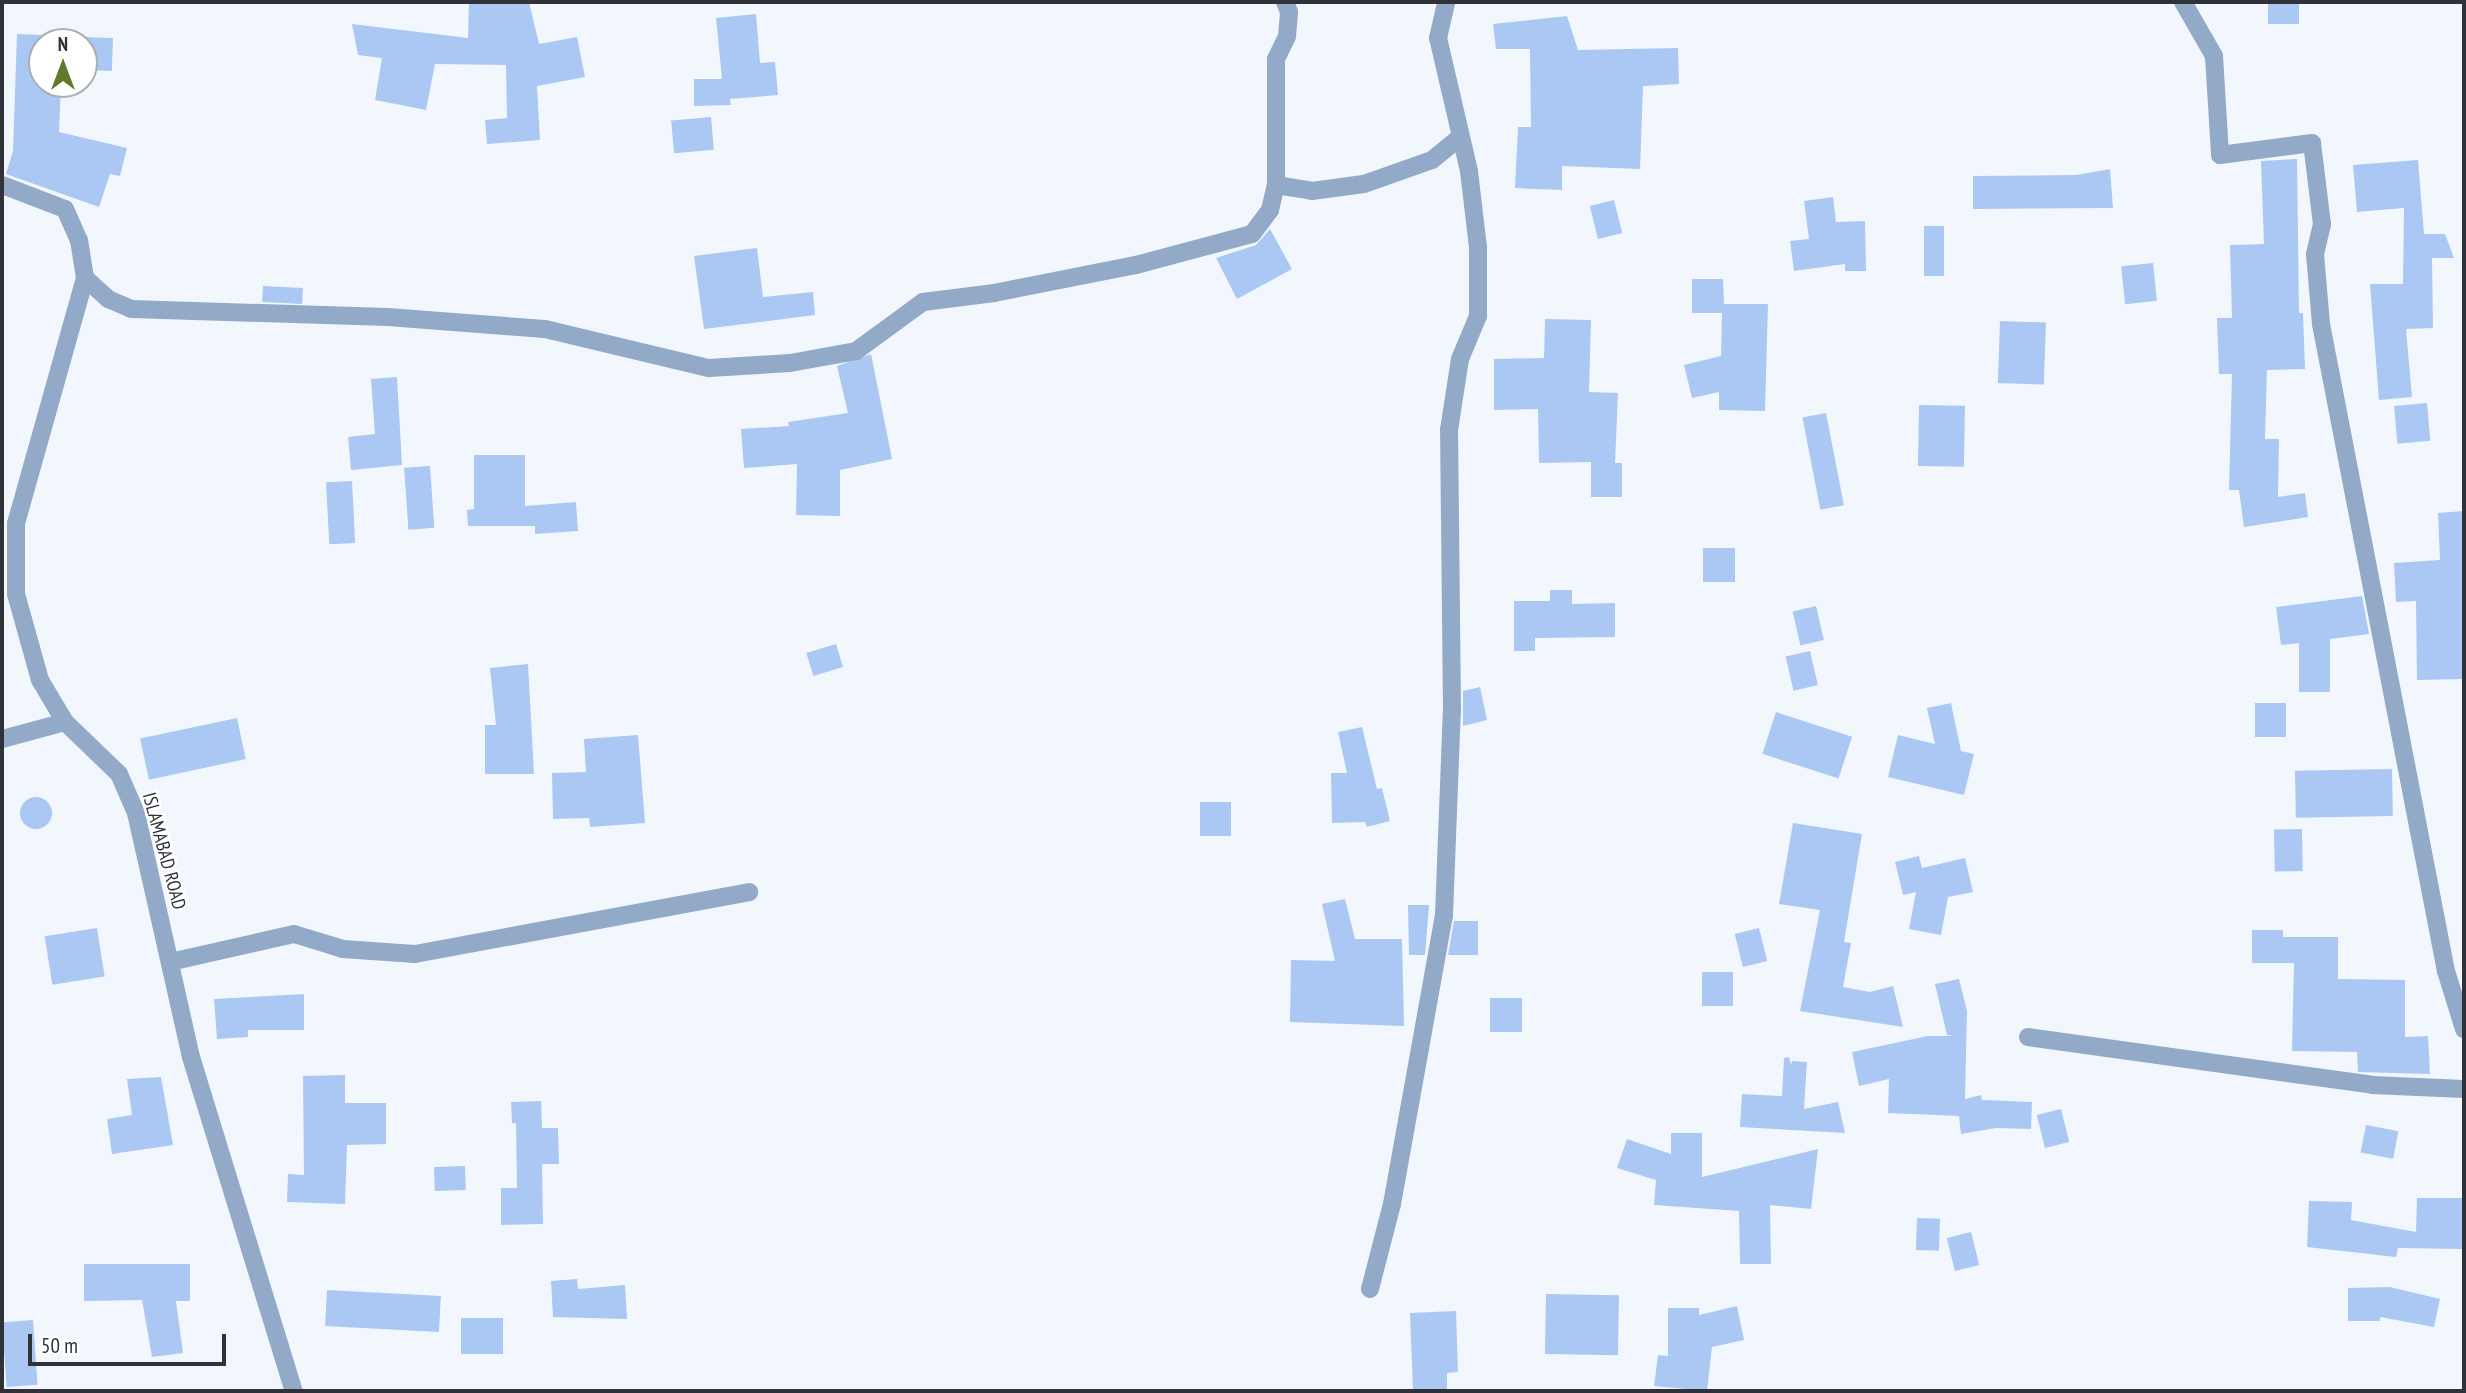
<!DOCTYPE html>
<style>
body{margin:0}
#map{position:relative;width:2466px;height:1393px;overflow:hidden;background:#f2f7fe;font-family:"PT Sans Narrow",sans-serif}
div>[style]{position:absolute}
.building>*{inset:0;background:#aac8f3;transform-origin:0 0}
.round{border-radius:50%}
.street>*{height:18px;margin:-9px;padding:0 9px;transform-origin:9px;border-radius:9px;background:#93a9c8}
span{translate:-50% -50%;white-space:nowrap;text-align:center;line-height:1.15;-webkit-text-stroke:5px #fff;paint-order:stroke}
.street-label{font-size:19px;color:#2f3339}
.frame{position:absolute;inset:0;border:4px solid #2f3339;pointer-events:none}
.north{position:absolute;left:28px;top:28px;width:70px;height:70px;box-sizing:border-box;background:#fff;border:2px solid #acadb0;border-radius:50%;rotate:0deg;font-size:19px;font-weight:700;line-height:28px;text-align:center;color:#2f3339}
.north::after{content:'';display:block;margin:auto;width:24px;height:32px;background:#60792c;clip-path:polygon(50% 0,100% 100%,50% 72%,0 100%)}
.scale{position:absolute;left:28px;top:1334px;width:198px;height:32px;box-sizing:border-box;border:4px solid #2f3339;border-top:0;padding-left:9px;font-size:21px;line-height:24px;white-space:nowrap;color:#2f3339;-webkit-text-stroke:5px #fff;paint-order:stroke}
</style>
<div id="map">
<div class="building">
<div style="clip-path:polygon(469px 2px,529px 2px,539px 44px,577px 37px,585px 77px,537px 86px,540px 140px,487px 144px,485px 120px,507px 118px,506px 65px,435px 64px,426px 110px,375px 100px,382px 58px,358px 55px,352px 24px,468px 38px)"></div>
<div style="left:2268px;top:2px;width:31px;height:22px"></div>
<div style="clip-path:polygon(756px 14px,760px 63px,775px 62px,778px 95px,730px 99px,731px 105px,694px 106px,694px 79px,722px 79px,716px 18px)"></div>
<div style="clip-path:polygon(1567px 16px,1578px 50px,1678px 48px,1679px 84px,1643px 86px,1640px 169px,1562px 166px,1562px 190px,1515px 188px,1518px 127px,1531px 127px,1530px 49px,1496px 49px,1493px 24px)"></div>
<div style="clip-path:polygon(17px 34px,42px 35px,42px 84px,61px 84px,59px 132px,127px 148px,120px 176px,110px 174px,99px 207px,6px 174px,13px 151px)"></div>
<div style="left:84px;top:37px;width:29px;height:33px;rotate:2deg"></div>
<div style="left:711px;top:117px;width:33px;height:40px;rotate:85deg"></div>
<div style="clip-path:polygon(2297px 159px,2299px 313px,2303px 313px,2305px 369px,2267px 370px,2265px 439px,2279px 439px,2278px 497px,2305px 493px,2308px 517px,2244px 527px,2239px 490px,2229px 490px,2232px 374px,2219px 374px,2217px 318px,2232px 318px,2230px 245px,2264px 244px,2261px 161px)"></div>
<div style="clip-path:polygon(2418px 160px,2424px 234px,2445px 234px,2454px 258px,2432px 258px,2433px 328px,2406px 329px,2412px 397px,2379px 400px,2370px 284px,2403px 284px,2404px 208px,2357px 212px,2353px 165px)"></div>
<div style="clip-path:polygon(2110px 169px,2113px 208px,1973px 209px,1973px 176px,2077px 175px)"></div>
<div style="clip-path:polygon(1833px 197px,1836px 222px,1865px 221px,1866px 271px,1845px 271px,1845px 264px,1794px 271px,1790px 241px,1809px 239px,1804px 201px)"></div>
<div style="left:1614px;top:200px;width:34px;height:25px;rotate:76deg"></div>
<div style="left:1924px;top:226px;width:20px;height:50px"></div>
<div style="clip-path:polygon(1270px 229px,1292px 269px,1237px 299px,1216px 258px,1256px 245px)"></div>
<div style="clip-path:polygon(757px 248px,763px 297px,813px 292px,815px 315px,704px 329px,694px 256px)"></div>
<div style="left:2153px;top:263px;width:38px;height:32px;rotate:84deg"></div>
<div style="clip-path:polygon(1692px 279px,1723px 279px,1724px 304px,1768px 304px,1765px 411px,1719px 410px,1719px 392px,1692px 398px,1684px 365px,1721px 356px,1722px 313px,1692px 313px)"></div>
<div style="left:263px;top:286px;width:40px;height:16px;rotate:3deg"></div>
<div style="clip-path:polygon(1545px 319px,1591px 320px,1589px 392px,1618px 393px,1615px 463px,1622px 463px,1622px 497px,1591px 497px,1591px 462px,1539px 463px,1538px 409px,1494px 410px,1494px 359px,1544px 358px)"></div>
<div style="left:2000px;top:321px;width:46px;height:62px;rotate:2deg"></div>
<div style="clip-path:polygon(871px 354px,892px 459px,840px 470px,840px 516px,796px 515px,797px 464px,744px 468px,741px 429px,789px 426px,788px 422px,848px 413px,837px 366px)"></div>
<div style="clip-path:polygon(397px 377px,402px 465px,351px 470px,348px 437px,375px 434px,371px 379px)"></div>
<div style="left:2427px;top:403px;width:38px;height:33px;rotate:85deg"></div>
<div style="left:1919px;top:405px;width:46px;height:61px;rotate:1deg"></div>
<div style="left:1826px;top:413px;width:94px;height:24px;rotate:79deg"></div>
<div style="clip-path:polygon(474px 455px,525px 455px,525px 506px,576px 502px,578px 531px,535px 534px,535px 526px,468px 526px,467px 510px,474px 509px)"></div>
<div style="left:430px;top:466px;width:62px;height:26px;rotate:86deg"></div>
<div style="left:352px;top:481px;width:62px;height:26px;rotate:87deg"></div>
<div style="clip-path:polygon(2464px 511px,2464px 679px,2417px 680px,2416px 601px,2396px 602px,2394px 563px,2440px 560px,2438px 513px)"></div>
<div style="left:1703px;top:548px;width:32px;height:34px"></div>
<div style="clip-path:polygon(1550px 590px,1572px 590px,1572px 604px,1615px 603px,1615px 637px,1535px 638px,1535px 651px,1514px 651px,1514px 601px,1550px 601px)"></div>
<div style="clip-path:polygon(2362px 596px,2369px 634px,2330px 639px,2330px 692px,2299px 692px,2299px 643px,2281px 645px,2276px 607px)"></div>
<div style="left:1816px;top:606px;width:35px;height:24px;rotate:77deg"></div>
<div style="left:836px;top:644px;width:24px;height:31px;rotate:73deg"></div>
<div style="left:1810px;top:651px;width:35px;height:25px;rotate:77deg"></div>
<div style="clip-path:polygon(528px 664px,534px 774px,485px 774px,485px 725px,496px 725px,490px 668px)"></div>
<div style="clip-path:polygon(1480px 687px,1487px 720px,1463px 726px,1463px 691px)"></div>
<div style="clip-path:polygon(1951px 703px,1961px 751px,1974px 754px,1964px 795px,1888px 777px,1898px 735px,1935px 744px,1927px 708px)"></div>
<div style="left:2255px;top:703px;width:31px;height:34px"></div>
<div style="left:1776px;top:712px;width:80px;height:44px;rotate:18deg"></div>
<div style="left:237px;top:718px;width:42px;height:99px;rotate:78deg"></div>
<div style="clip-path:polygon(1362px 727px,1377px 789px,1382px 788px,1390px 821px,1367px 827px,1365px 822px,1332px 823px,1331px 773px,1347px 773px,1338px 732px)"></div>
<div style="clip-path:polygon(638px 735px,645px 823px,590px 827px,589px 818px,553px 819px,552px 773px,586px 772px,584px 739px)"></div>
<div style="left:2392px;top:769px;width:47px;height:97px;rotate:89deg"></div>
<div class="round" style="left:20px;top:797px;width:32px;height:32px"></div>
<div style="left:1200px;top:802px;width:31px;height:34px"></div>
<div style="clip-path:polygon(1793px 823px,1862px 834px,1844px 942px,1851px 943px,1843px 987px,1870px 992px,1893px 986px,1903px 1027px,1800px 1011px,1820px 910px,1779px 904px)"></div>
<div style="left:2302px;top:829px;width:42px;height:28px;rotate:89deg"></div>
<div style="clip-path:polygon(1919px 856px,1922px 868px,1965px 858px,1973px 892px,1948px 897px,1941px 935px,1909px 929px,1916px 892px,1903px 895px,1895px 862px)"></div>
<div style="clip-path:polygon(1345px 899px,1355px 939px,1402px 939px,1404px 1026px,1290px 1022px,1291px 960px,1335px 961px,1322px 904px)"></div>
<div style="clip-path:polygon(1408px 905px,1429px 905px,1425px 955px,1409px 955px)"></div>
<div style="clip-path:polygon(1454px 921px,1478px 921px,1478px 955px,1448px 955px)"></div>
<div style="left:97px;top:928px;width:49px;height:53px;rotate:81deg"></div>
<div style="left:1759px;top:928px;width:34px;height:25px;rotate:76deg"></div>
<div style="clip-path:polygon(2252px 930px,2283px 930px,2283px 937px,2338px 937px,2338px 979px,2405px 980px,2405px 1037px,2428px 1036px,2430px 1074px,2358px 1072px,2357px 1052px,2292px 1051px,2294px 963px,2252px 963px)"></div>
<div style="left:1702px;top:972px;width:31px;height:34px"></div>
<div style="clip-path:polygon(1959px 979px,1967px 1011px,1965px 1099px,1981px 1095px,1982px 1100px,2032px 1102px,2031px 1129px,1996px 1128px,1961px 1134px,1959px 1116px,1888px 1113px,1889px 1079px,1859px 1086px,1852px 1052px,1928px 1036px,1955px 1036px,1947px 1035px,1935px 984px)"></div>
<div style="clip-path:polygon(304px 994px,304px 1030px,248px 1030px,248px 1037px,217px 1039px,214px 999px)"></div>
<div style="left:1490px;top:998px;width:32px;height:34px"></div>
<div style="clip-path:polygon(1789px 1057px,1791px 1065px,1792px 1061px,1807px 1062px,1804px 1109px,1838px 1102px,1845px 1133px,1740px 1127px,1742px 1094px,1782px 1096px,1784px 1058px)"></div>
<div style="clip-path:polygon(345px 1075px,345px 1103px,386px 1103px,386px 1144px,347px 1145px,345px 1204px,287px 1202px,288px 1174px,304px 1175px,303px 1076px)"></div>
<div style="clip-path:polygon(161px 1077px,173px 1145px,112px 1154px,107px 1119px,132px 1115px,127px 1079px)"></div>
<div style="clip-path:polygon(541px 1101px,542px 1128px,558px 1128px,559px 1164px,542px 1164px,543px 1224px,501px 1225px,501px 1188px,517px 1188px,516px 1123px,512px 1123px,511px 1102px)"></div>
<div style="left:2061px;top:1109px;width:34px;height:25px;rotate:76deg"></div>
<div style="left:2366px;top:1125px;width:33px;height:28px;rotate:11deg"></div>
<div style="clip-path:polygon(1671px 1133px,1702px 1133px,1702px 1177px,1818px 1149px,1811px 1209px,1770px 1205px,1771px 1264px,1740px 1264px,1739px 1211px,1654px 1205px,1656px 1180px,1617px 1168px,1627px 1139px,1671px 1154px)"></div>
<div style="left:465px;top:1166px;width:24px;height:31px;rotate:88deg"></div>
<div style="clip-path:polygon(2417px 1198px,2464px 1198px,2464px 1249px,2398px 1248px,2396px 1257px,2307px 1247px,2309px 1201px,2352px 1202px,2351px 1220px,2416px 1232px)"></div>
<div style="left:1917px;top:1218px;width:23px;height:32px;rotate:2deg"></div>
<div style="left:1971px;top:1232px;width:34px;height:25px;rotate:76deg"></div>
<div style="clip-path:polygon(84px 1264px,190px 1264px,190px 1301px,176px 1301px,183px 1353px,152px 1357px,142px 1300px,84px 1301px)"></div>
<div style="clip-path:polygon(577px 1279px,578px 1289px,625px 1285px,627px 1319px,553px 1317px,551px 1281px)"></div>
<div style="clip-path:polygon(2390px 1287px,2440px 1299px,2434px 1327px,2380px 1317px,2380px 1321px,2348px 1321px,2348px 1288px)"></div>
<div style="left:327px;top:1290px;width:114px;height:36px;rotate:3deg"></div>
<div style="left:1546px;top:1294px;width:73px;height:60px;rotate:1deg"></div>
<div style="clip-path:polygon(1737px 1306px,1744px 1340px,1712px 1347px,1707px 1391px,1654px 1386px,1658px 1355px,1668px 1356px,1668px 1308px,1699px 1308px,1699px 1315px)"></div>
<div style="clip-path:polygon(1456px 1311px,1458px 1372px,1447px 1373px,1447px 1391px,1413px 1391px,1410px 1313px)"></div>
<div style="left:503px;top:1318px;width:36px;height:42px;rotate:90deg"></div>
<div style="left:33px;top:1320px;width:65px;height:31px;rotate:86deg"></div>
</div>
<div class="street">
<div style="left:2183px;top:2px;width:62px;rotate:60.1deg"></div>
<div style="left:2214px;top:56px;width:99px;rotate:86.5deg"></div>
<div style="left:2220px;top:155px;width:93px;rotate:-7.4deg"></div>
<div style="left:2312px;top:143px;width:82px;rotate:83deg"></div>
<div style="left:2322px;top:224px;width:31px;rotate:103deg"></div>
<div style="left:2315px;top:254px;width:70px;rotate:85.1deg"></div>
<div style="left:2321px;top:324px;width:659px;rotate:79.07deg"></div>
<div style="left:2446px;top:971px;width:61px;rotate:72.8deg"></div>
<div style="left:2px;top:185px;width:67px;rotate:20.9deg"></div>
<div style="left:65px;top:209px;width:34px;rotate:66deg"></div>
<div style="left:79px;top:240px;width:38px;rotate:81deg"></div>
<div style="left:85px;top:278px;width:255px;rotate:105.7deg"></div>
<div style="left:16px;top:524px;width:70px;rotate:90deg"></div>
<div style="left:16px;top:594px;width:89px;rotate:74.4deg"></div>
<div style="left:40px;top:680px;width:49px;rotate:59.2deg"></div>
<div style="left:65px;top:722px;width:75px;rotate:43.9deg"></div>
<div style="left:119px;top:774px;width:43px;rotate:66.4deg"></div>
<div style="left:136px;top:813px;width:250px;rotate:77.3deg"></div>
<div style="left:191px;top:1057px;width:350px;rotate:72.9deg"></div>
<div style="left:1276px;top:185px;width:36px;rotate:9deg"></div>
<div style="left:1312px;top:191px;width:52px;rotate:-7.7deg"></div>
<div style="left:1364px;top:184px;width:72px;rotate:-19.4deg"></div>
<div style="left:1432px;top:160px;width:36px;rotate:-39deg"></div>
<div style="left:85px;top:278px;width:31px;rotate:42deg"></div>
<div style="left:108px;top:299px;width:25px;rotate:23deg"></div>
<div style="left:131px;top:309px;width:257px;rotate:1.8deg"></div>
<div style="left:388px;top:317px;width:157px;rotate:4.4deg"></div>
<div style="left:545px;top:329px;width:169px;rotate:13.4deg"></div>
<div style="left:709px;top:368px;width:81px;rotate:-3.5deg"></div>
<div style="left:790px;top:363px;width:67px;rotate:-10.3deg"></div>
<div style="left:856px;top:351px;width:83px;rotate:-36.2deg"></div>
<div style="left:923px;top:302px;width:72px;rotate:-7.2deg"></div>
<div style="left:994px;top:293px;width:145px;rotate:-11.2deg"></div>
<div style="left:1136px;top:265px;width:120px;rotate:-15deg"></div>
<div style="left:1252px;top:234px;width:30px;rotate:-53deg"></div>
<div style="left:1270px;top:210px;width:26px;rotate:-77deg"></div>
<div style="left:1276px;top:185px;width:126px;rotate:-90deg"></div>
<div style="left:1276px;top:59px;width:25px;rotate:-64deg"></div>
<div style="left:1287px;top:36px;width:24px;rotate:-85deg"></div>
<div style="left:1289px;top:12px;width:11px;rotate:-112deg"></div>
<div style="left:2px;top:739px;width:65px;rotate:-15.1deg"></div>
<div style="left:170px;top:962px;width:127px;rotate:-12.7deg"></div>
<div style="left:294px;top:934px;width:51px;rotate:17deg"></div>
<div style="left:343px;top:949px;width:72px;rotate:4deg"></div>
<div style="left:415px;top:954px;width:340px;rotate:-10.5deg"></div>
<div style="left:2028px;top:1037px;width:347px;rotate:7.9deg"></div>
<div style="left:2372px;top:1085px;width:92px;rotate:2.5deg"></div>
<div style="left:1370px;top:1289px;width:88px;rotate:-75.5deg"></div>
<div style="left:1392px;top:1204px;width:294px;rotate:-79.8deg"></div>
<div style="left:1444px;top:915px;width:204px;rotate:-87.8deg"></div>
<div style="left:1452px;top:711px;width:281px;rotate:-90.6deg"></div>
<div style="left:1449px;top:430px;width:72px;rotate:-81.2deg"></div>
<div style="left:1460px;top:359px;width:47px;rotate:-67.3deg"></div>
<div style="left:1478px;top:316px;width:69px;rotate:-90deg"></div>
<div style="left:1478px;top:247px;width:77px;rotate:-96.8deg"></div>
<div style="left:1469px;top:171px;width:137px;rotate:-103.1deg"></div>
<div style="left:1438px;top:38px;width:37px;rotate:-77deg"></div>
</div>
<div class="street-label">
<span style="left:164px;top:851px;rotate:75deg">ISLAMABAD ROAD</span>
</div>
<div class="frame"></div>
<div class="north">N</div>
<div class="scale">50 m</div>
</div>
